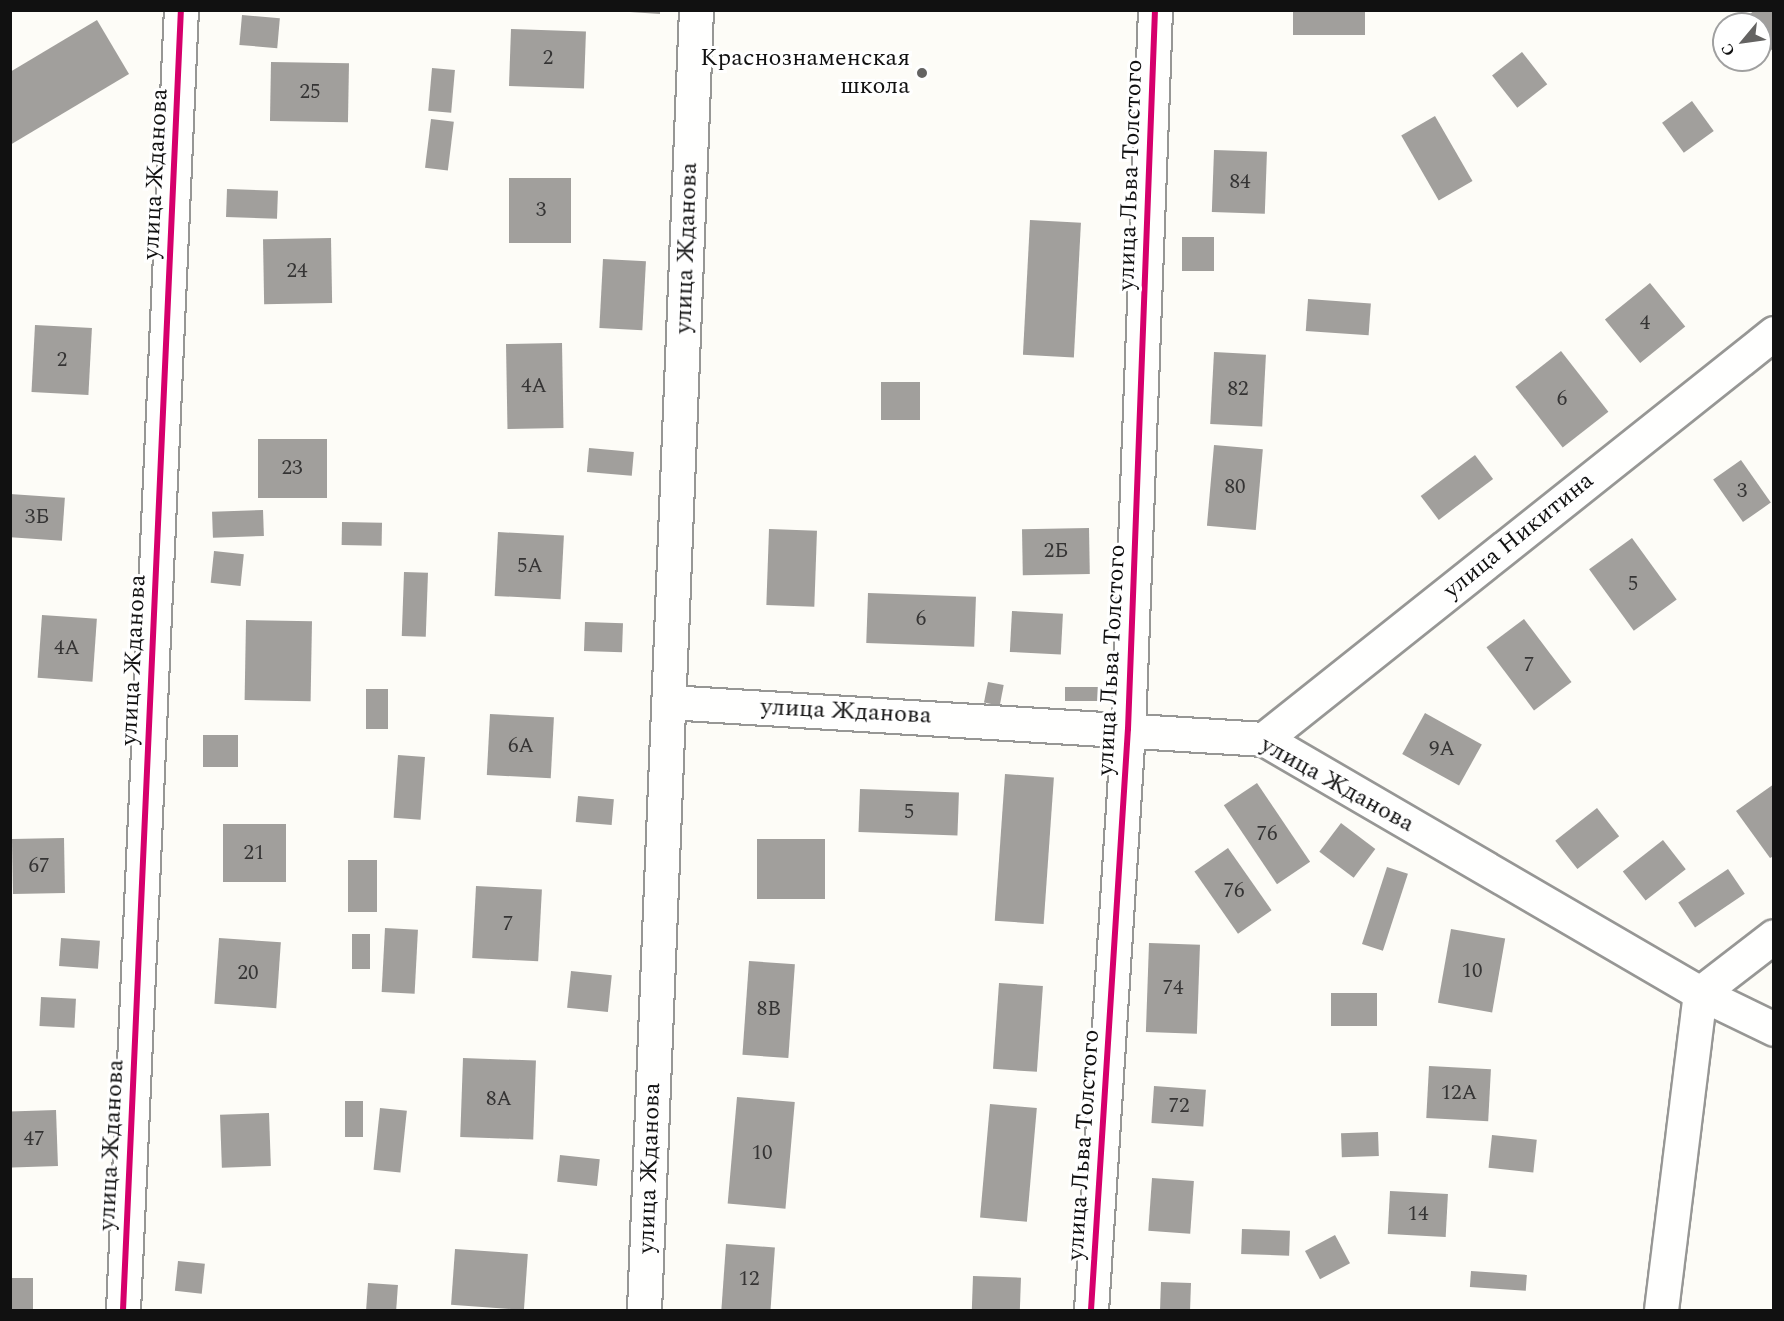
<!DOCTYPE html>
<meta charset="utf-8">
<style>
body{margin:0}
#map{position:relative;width:1784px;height:1321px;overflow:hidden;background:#fdfcf7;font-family:Spectral,serif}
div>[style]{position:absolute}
.building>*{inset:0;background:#a19f9c;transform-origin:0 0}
.roads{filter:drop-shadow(2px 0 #979795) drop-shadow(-2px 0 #979795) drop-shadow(0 2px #979795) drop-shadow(0 -2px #979795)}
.minor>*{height:33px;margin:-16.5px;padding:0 16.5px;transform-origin:16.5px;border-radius:16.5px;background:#fffffe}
.cycleway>*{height:6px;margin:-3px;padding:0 3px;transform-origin:3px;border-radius:3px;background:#d6006c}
.dots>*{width:16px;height:16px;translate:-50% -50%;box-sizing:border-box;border:3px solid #fff;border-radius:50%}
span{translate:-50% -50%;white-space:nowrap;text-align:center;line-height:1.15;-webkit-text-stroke:6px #fff;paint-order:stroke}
.number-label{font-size:21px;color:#353434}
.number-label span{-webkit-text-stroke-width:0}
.poi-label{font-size:24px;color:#111}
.right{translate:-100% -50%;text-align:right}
.street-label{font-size:24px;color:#111}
.frame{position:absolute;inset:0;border:12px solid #111;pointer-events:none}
.north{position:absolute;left:1712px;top:12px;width:60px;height:60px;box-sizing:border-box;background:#fff;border:2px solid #a0a0a0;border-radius:50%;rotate:241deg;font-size:16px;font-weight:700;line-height:24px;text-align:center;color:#111}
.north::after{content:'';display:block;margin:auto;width:21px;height:27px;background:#646362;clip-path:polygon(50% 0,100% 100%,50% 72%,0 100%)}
</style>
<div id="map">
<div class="building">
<div style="clip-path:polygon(630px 10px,660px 10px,660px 14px,630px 12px)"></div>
<div style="left:1293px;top:10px;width:72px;height:25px"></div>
<div style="clip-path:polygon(1755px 10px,1774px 10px,1774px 48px,1760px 58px,1760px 24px,1737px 24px)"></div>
<div style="left:242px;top:15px;width:38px;height:30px;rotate:5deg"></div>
<div style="clip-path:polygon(97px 20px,129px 74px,10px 145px,10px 72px)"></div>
<div style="left:511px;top:29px;width:75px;height:57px;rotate:2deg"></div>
<div style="left:1522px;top:52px;width:41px;height:38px;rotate:52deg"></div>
<div style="clip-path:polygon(1743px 60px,1758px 60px,1749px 67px)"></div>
<div style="left:271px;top:62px;width:78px;height:59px;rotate:1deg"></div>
<div style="left:432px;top:68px;width:23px;height:43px;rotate:5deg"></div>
<div style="left:1692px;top:101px;width:37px;height:37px;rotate:54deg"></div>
<div style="left:1435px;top:116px;width:75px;height:39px;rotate:60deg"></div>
<div style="left:431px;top:119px;width:23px;height:49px;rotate:7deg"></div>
<div style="left:1214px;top:150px;width:53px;height:62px;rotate:2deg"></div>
<div style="left:509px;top:178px;width:62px;height:65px"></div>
<div style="left:227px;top:189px;width:51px;height:28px;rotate:2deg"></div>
<div style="left:1030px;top:220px;width:51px;height:135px;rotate:3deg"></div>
<div style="left:1182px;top:237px;width:32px;height:34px"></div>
<div style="left:331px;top:238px;width:65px;height:68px;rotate:89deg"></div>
<div style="left:603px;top:259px;width:43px;height:69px;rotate:3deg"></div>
<div style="left:1650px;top:283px;width:56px;height:58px;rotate:51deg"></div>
<div style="left:1308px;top:299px;width:63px;height:32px;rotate:4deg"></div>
<div style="left:35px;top:325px;width:57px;height:67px;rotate:3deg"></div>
<div style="left:562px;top:343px;width:85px;height:56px;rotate:89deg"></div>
<div style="left:1561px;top:351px;width:77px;height:58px;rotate:52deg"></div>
<div style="left:1214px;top:352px;width:52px;height:72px;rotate:3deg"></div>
<div style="left:881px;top:382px;width:39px;height:38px"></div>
<div style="left:258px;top:439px;width:69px;height:59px"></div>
<div style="left:1214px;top:445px;width:49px;height:81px;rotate:5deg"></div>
<div style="left:589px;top:448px;width:45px;height:24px;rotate:5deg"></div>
<div style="left:1475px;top:455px;width:30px;height:68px;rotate:53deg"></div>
<div style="left:1741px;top:460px;width:52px;height:34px;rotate:55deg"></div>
<div style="left:10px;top:494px;width:55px;height:43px;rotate:4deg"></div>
<div style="left:263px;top:510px;width:26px;height:51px;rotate:88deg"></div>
<div style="left:342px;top:522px;width:40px;height:23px;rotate:1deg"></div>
<div style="left:1089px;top:528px;width:46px;height:67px;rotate:89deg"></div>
<div style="left:769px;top:529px;width:48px;height:76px;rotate:2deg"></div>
<div style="left:498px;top:532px;width:66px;height:64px;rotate:3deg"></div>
<div style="left:1632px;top:538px;width:76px;height:53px;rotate:54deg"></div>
<div style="left:214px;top:551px;width:30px;height:32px;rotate:6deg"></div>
<div style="left:404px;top:572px;width:24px;height:64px;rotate:2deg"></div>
<div style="left:868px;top:593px;width:108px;height:50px;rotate:2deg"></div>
<div style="left:1012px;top:611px;width:51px;height:41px;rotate:3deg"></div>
<div style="left:42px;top:615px;width:55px;height:63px;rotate:4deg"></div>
<div style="left:1524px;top:619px;width:79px;height:47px;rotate:53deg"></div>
<div style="left:246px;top:620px;width:66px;height:80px;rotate:1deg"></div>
<div style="left:585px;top:622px;width:38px;height:29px;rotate:2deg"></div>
<div style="left:988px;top:682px;width:16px;height:21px;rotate:11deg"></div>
<div style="left:1065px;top:687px;width:34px;height:14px"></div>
<div style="left:366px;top:689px;width:22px;height:40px"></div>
<div style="left:1425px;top:713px;width:65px;height:47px;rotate:29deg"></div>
<div style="left:490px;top:714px;width:64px;height:61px;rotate:3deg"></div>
<div style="left:203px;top:735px;width:35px;height:32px"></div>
<div style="left:398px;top:755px;width:27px;height:63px;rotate:4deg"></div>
<div style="left:1005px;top:774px;width:49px;height:147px;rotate:4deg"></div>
<div style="left:1257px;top:783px;width:95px;height:40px;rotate:56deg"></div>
<div style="clip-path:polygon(1774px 784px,1774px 856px,1770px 858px,1736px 811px)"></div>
<div style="left:860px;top:789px;width:99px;height:43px;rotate:2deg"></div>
<div style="left:578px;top:796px;width:36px;height:26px;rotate:5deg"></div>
<div style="left:1597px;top:808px;width:36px;height:53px;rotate:52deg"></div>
<div style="left:1341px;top:823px;width:43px;height:36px;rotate:37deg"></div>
<div style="left:223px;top:824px;width:63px;height:58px"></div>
<div style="left:64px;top:838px;width:55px;height:52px;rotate:89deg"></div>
<div style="left:757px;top:839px;width:68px;height:60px"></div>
<div style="left:1663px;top:840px;width:37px;height:51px;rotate:52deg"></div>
<div style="left:1228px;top:848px;width:76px;height:41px;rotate:55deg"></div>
<div style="left:348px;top:860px;width:29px;height:52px"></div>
<div style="left:1387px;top:867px;width:22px;height:81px;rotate:18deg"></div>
<div style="left:1728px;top:869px;width:30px;height:60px;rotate:56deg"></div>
<div style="left:476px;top:886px;width:66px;height:72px;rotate:3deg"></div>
<div style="left:385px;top:928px;width:33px;height:64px;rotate:3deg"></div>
<div style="left:1451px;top:929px;width:55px;height:75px;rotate:10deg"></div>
<div style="left:352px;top:934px;width:18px;height:35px"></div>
<div style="left:61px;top:938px;width:39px;height:28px;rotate:4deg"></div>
<div style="left:219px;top:938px;width:62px;height:66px;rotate:4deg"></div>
<div style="left:1149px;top:943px;width:51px;height:89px;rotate:2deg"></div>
<div style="left:749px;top:961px;width:46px;height:94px;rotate:4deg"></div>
<div style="left:571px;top:971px;width:41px;height:37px;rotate:6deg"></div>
<div style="left:999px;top:983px;width:44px;height:86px;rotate:4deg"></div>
<div style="left:1331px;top:993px;width:46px;height:33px"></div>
<div style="left:41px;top:997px;width:35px;height:29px;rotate:3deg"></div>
<div style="left:463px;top:1058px;width:73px;height:79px;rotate:2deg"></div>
<div style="left:1429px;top:1066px;width:62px;height:52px;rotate:3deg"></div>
<div style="left:1154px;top:1086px;width:52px;height:37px;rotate:4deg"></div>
<div style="left:737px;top:1097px;width:58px;height:107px;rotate:5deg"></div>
<div style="left:345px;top:1101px;width:18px;height:36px"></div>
<div style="left:990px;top:1104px;width:47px;height:114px;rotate:5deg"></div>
<div style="left:380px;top:1108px;width:27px;height:62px;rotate:6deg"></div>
<div style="left:56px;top:1110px;width:56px;height:46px;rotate:88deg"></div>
<div style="left:269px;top:1113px;width:53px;height:49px;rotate:88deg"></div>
<div style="left:1378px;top:1132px;width:24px;height:37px;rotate:88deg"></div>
<div style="left:1492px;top:1135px;width:45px;height:33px;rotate:6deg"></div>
<div style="left:560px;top:1155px;width:40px;height:27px;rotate:6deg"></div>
<div style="left:1152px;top:1178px;width:42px;height:53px;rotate:4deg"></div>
<div style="left:1390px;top:1191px;width:58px;height:43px;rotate:3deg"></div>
<div style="left:1242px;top:1229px;width:48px;height:25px;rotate:2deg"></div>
<div style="left:1335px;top:1235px;width:32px;height:34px;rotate:62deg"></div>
<div style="left:726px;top:1244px;width:49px;height:66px;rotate:4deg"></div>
<div style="left:455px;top:1249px;width:73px;height:56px;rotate:4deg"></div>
<div style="left:178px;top:1261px;width:27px;height:30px;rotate:6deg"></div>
<div style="left:1471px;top:1271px;width:56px;height:16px;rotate:4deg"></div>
<div style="left:973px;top:1276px;width:48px;height:34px;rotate:2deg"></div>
<div style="left:10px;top:1278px;width:23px;height:32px"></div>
<div style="left:1161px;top:1282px;width:30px;height:28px;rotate:2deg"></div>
<div style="left:368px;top:1283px;width:30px;height:27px;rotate:4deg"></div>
</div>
<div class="roads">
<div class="minor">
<div style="left:669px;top:702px;width:596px;rotate:3.56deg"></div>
<div style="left:1264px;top:739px;width:505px;rotate:30.22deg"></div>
<div style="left:1700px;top:993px;width:82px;rotate:25.9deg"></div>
<div style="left:1264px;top:739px;width:652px;rotate:-38.52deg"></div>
<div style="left:123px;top:1310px;width:1301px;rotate:-87.45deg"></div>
<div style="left:644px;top:1310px;width:1301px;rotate:-87.71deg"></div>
<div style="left:1091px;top:1310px;width:582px;rotate:-86.36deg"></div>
<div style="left:1128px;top:729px;width:720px;rotate:-87.85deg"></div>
<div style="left:1661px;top:1310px;width:319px;rotate:-83deg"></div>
<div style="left:1700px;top:993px;width:93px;rotate:-37.6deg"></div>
</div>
</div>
<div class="cycleway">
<div style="left:123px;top:1310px;width:1301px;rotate:-87.45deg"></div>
<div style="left:1091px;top:1310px;width:582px;rotate:-86.36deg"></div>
<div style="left:1128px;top:729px;width:720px;rotate:-87.85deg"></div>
</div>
<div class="dots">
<div style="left:922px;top:73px;background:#646362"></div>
</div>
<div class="number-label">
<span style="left:548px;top:58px">2</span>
<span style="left:310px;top:92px">25</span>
<span style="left:1240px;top:182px">84</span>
<span style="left:541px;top:210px">3</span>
<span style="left:297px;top:271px">24</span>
<span style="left:1645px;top:323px">4</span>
<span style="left:62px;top:360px">2</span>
<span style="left:534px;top:386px">4А</span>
<span style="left:1238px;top:389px">82</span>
<span style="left:1562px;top:399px">6</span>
<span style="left:292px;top:468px">23</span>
<span style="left:1235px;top:487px">80</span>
<span style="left:1742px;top:491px">3</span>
<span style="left:37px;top:517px">3Б</span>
<span style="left:1056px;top:551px">2Б</span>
<span style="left:530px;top:566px">5А</span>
<span style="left:1633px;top:584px">5</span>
<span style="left:921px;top:619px">6</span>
<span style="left:67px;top:648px">4А</span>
<span style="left:1529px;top:665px">7</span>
<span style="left:521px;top:746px">6А</span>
<span style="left:1442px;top:749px">9А</span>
<span style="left:909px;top:812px">5</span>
<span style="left:1267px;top:834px">76</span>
<span style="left:254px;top:853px">21</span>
<span style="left:39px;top:866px">67</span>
<span style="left:1234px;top:891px">76</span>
<span style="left:508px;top:924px">7</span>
<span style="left:1472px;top:971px">10</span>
<span style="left:248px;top:973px">20</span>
<span style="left:1173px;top:988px">74</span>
<span style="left:769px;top:1009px">8В</span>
<span style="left:1459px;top:1093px">12А</span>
<span style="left:499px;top:1099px">8А</span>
<span style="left:1179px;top:1106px">72</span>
<span style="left:34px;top:1139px">47</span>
<span style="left:762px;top:1153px">10</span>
<span style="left:1418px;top:1214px">14</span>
<span style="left:749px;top:1279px">12</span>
</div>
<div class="poi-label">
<span class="right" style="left:910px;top:73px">Краснознаменская<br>школа</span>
</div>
<div class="street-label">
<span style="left:156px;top:174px;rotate:-87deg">улица Жданова</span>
<span style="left:1131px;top:175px;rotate:-88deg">улица Льва Толстого</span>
<span style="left:687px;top:248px;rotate:-88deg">улица Жданова</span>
<span style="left:1519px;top:536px;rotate:-39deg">улица Никитина</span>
<span style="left:134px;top:660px;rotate:-87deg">улица Жданова</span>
<span style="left:1112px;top:660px;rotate:-87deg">улица Льва Толстого</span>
<span style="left:846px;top:712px;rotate:3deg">улица Жданова</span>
<span style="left:1337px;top:785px;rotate:29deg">улица Жданова</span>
<span style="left:112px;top:1145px;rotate:-87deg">улица Жданова</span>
<span style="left:1084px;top:1145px;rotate:-86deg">улица Льва Толстого</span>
<span style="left:650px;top:1168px;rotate:-88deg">улица Жданова</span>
</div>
<div class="frame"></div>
<div class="north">С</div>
</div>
